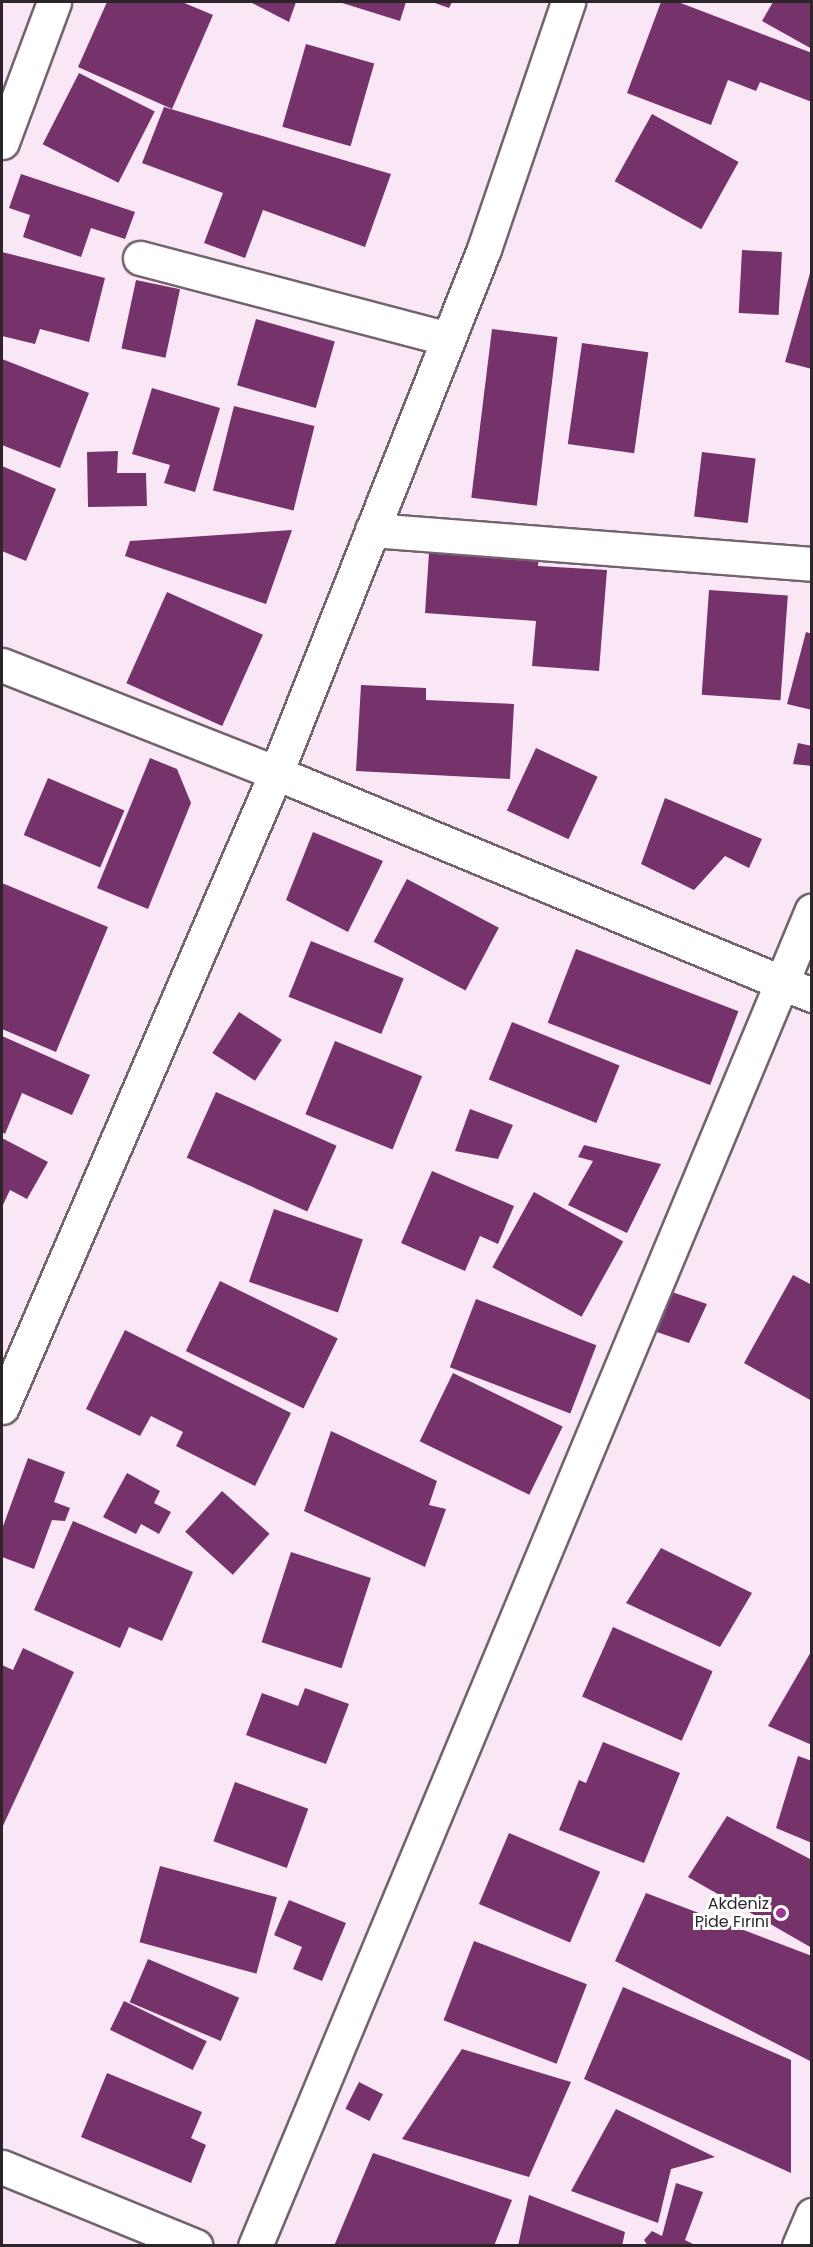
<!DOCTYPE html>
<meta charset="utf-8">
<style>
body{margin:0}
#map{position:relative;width:813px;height:2247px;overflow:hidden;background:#f9e7f5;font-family:Poppins,sans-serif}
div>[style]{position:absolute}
.building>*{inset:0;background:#75326b;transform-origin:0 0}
.roads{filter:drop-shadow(2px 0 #72636f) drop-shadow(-2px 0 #72636f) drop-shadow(0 2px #72636f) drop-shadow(0 -2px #72636f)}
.minor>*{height:33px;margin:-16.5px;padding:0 16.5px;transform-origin:16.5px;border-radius:16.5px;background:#fff}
.dots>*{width:16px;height:16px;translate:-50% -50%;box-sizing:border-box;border:3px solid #fff;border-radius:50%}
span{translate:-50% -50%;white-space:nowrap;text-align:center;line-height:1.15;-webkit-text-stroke:6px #fff;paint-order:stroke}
.poi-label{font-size:16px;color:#2b252a}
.right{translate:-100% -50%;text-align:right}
.frame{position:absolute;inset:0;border:3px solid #2b252a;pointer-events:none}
</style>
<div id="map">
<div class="building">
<div style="clip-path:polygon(107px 2px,182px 2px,213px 15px,172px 109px,78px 67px)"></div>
<div style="clip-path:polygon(250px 2px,296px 2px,289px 22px)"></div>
<div style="clip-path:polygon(339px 2px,406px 2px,400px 21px)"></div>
<div style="clip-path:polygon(432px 2px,452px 2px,449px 8px)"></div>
<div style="clip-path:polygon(661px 2px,678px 2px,812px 53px,812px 102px,760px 82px,756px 91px,728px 80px,711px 125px,627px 93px)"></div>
<div style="clip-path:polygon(773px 2px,812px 2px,812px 49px,762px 21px)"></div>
<div style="left:306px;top:44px;width:71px;height:86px;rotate:16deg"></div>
<div style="left:79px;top:73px;width:85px;height:80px;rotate:27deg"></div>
<div style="clip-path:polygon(164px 107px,391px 174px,365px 247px,263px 210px,245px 258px,204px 243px,223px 193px,142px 163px)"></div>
<div style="left:652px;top:114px;width:99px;height:77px;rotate:29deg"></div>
<div style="clip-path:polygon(21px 174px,135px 212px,125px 239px,91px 228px,81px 257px,23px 237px,30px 215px,9px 208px)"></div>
<div style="left:742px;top:250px;width:40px;height:63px;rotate:3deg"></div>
<div style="clip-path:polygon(2px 252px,105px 278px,89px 342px,40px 329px,35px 344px,2px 336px)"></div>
<div style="clip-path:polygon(812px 266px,812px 369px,785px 362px)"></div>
<div style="left:136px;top:280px;width:45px;height:70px;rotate:12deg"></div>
<div style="left:256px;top:319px;width:82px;height:69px;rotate:16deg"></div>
<div style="left:492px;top:329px;width:66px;height:170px;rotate:7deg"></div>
<div style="left:582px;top:343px;width:67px;height:102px;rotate:8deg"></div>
<div style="clip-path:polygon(2px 359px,89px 393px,60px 468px,2px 445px)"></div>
<div style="clip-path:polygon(152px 388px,220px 408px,195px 492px,164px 483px,170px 465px,132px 454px)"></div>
<div style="left:234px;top:406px;width:83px;height:87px;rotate:14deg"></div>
<div style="clip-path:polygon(118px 451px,117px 473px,146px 473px,147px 506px,88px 507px,87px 452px)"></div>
<div style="left:702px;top:452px;width:54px;height:65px;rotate:7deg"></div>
<div style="clip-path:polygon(2px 466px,56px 489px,26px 561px,2px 551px)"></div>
<div style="clip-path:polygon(292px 530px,266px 604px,125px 556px,130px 541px)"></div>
<div style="clip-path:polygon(430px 538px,540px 546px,538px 566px,607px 570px,599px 671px,532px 666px,536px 621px,425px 613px)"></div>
<div style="left:709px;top:590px;width:79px;height:105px;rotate:4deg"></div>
<div style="left:167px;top:592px;width:105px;height:100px;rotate:24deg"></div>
<div style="clip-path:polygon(806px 632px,812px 634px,812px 710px,787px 704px)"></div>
<div style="clip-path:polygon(361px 685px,426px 688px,426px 700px,514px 704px,510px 779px,356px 771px)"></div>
<div style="clip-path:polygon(798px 743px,812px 746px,812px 766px,793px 764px)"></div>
<div style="left:536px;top:748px;width:68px;height:69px;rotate:25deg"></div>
<div style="clip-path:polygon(150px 758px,177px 769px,191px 803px,148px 909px,97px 888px)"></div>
<div style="left:48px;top:778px;width:83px;height:62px;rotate:23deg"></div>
<div style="clip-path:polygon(665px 798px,762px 839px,749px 868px,725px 856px,694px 890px,641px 864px)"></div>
<div style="clip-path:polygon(313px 832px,383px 861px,348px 932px,286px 900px)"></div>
<div style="left:407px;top:879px;width:104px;height:71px;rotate:28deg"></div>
<div style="clip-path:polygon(2px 883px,108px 927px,56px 1052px,2px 1029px)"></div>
<div style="left:311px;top:941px;width:100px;height:60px;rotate:22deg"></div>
<div style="left:576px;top:949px;width:174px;height:79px;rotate:21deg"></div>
<div style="left:239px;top:1012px;width:51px;height:49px;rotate:33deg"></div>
<div style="left:512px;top:1022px;width:116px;height:62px;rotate:22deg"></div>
<div style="clip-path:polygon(2px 1036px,90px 1075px,72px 1115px,22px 1093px,5px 1134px,2px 1132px)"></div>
<div style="left:335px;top:1041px;width:94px;height:79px;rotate:22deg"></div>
<div style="left:216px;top:1092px;width:132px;height:72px;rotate:24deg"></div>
<div style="clip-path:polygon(470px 1109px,513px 1125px,498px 1159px,455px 1151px)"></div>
<div style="clip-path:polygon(2px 1138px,48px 1162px,27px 1199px,10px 1190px,2px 1207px)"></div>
<div style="clip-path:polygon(584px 1145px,661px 1164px,627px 1233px,568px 1205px,593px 1161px,578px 1157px)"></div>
<div style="clip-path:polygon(432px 1171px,514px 1206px,498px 1244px,480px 1236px,465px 1271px,401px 1243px)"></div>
<div style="left:534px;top:1192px;width:102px;height:86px;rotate:29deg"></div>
<div style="left:274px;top:1209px;width:94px;height:77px;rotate:19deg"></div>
<div style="clip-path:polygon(793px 1275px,812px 1285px,812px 1401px,744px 1363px)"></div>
<div style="left:220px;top:1281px;width:131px;height:78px;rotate:26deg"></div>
<div style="clip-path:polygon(669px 1291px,707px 1304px,689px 1343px,651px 1330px)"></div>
<div style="left:476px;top:1299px;width:129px;height:73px;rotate:21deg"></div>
<div style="clip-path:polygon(125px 1330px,291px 1413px,255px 1486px,176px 1446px,183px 1432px,151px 1416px,140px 1436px,86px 1409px)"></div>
<div style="left:453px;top:1373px;width:122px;height:76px;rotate:26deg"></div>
<div style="clip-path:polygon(331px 1431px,437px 1481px,429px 1505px,446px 1509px,425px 1567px,304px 1511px)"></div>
<div style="clip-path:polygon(28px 1458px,65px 1472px,54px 1502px,70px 1508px,65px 1521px,52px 1520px,34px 1569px,2px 1557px,2px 1529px)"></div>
<div style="clip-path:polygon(127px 1473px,160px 1491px,154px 1503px,171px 1512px,159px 1534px,141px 1524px,136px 1534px,103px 1517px)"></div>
<div style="left:222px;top:1491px;width:64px;height:55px;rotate:42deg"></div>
<div style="clip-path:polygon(73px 1521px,193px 1572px,162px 1641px,129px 1627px,120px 1648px,34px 1610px)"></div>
<div style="clip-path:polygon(661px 1548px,752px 1593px,720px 1647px,626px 1603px)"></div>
<div style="left:291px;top:1552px;width:84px;height:95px;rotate:18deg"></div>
<div style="left:613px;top:1627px;width:109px;height:76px;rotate:24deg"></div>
<div style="clip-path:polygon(23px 1648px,74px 1672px,2px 1828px,2px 1665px,13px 1670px)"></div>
<div style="clip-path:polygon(812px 1650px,812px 1745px,768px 1726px)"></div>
<div style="clip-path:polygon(305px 1688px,349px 1704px,326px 1764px,246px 1735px,262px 1693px,298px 1706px)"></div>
<div style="clip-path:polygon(603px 1742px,680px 1773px,644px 1863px,559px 1830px,579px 1780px,586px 1783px)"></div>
<div style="clip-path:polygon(798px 1756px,812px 1761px,812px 1843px,776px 1828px)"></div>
<div style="left:235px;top:1782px;width:78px;height:63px;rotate:20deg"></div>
<div style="clip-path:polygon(727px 1816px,812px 1860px,812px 1948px,688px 1877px)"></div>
<div style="left:509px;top:1833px;width:99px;height:77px;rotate:23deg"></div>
<div style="left:160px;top:1866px;width:121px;height:79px;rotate:15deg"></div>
<div style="clip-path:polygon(646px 1893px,812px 1956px,812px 2062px,615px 1961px)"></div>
<div style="clip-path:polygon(289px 1900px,346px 1923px,322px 1981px,293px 1969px,302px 1947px,274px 1935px)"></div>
<div style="left:474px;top:1941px;width:121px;height:85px;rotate:21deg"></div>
<div style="left:148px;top:1959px;width:99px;height:47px;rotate:23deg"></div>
<div style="clip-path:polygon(623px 1987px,791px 2060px,791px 2173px,584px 2079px)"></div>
<div style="left:124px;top:2001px;width:92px;height:32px;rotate:26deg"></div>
<div style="clip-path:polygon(462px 2049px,571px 2082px,529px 2177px,402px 2139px)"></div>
<div style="clip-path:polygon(107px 2073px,202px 2112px,191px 2138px,206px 2145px,191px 2183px,81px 2137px)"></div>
<div style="left:359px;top:2082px;width:27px;height:30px;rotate:27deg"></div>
<div style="clip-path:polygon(616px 2109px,715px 2157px,671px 2169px,658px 2223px,571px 2191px)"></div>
<div style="clip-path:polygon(373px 2153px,512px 2200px,494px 2246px,334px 2246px)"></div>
<div style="clip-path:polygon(676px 2183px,703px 2192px,685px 2240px,697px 2246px,648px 2246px,644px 2240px,652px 2231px,662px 2236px)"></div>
<div style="clip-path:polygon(529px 2195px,625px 2232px,622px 2246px,518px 2246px)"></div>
</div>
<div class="roads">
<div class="minor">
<div style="left:2px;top:142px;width:149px;rotate:-69.6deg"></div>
<div style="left:140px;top:258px;width:318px;rotate:14.7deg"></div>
<div style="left:372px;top:530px;width:441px;rotate:4.4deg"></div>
<div style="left:2px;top:665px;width:295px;rotate:21.5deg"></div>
<div style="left:276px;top:773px;width:580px;rotate:22.5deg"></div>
<div style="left:2px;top:1407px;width:691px;rotate:-66.63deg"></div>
<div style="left:276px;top:773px;width:564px;rotate:-68.35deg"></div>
<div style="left:484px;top:249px;width:261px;rotate:-71.2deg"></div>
<div style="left:2px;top:2167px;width:209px;rotate:22.2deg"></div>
<div style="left:255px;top:2246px;width:1447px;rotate:-67.37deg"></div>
<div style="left:799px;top:2246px;width:34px;rotate:-67deg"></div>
</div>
</div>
<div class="dots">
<div style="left:781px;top:1913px;background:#a13493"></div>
</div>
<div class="poi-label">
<span class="right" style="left:769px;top:1913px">Akdeniz<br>Pide Fırını</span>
</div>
<div class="frame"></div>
</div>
